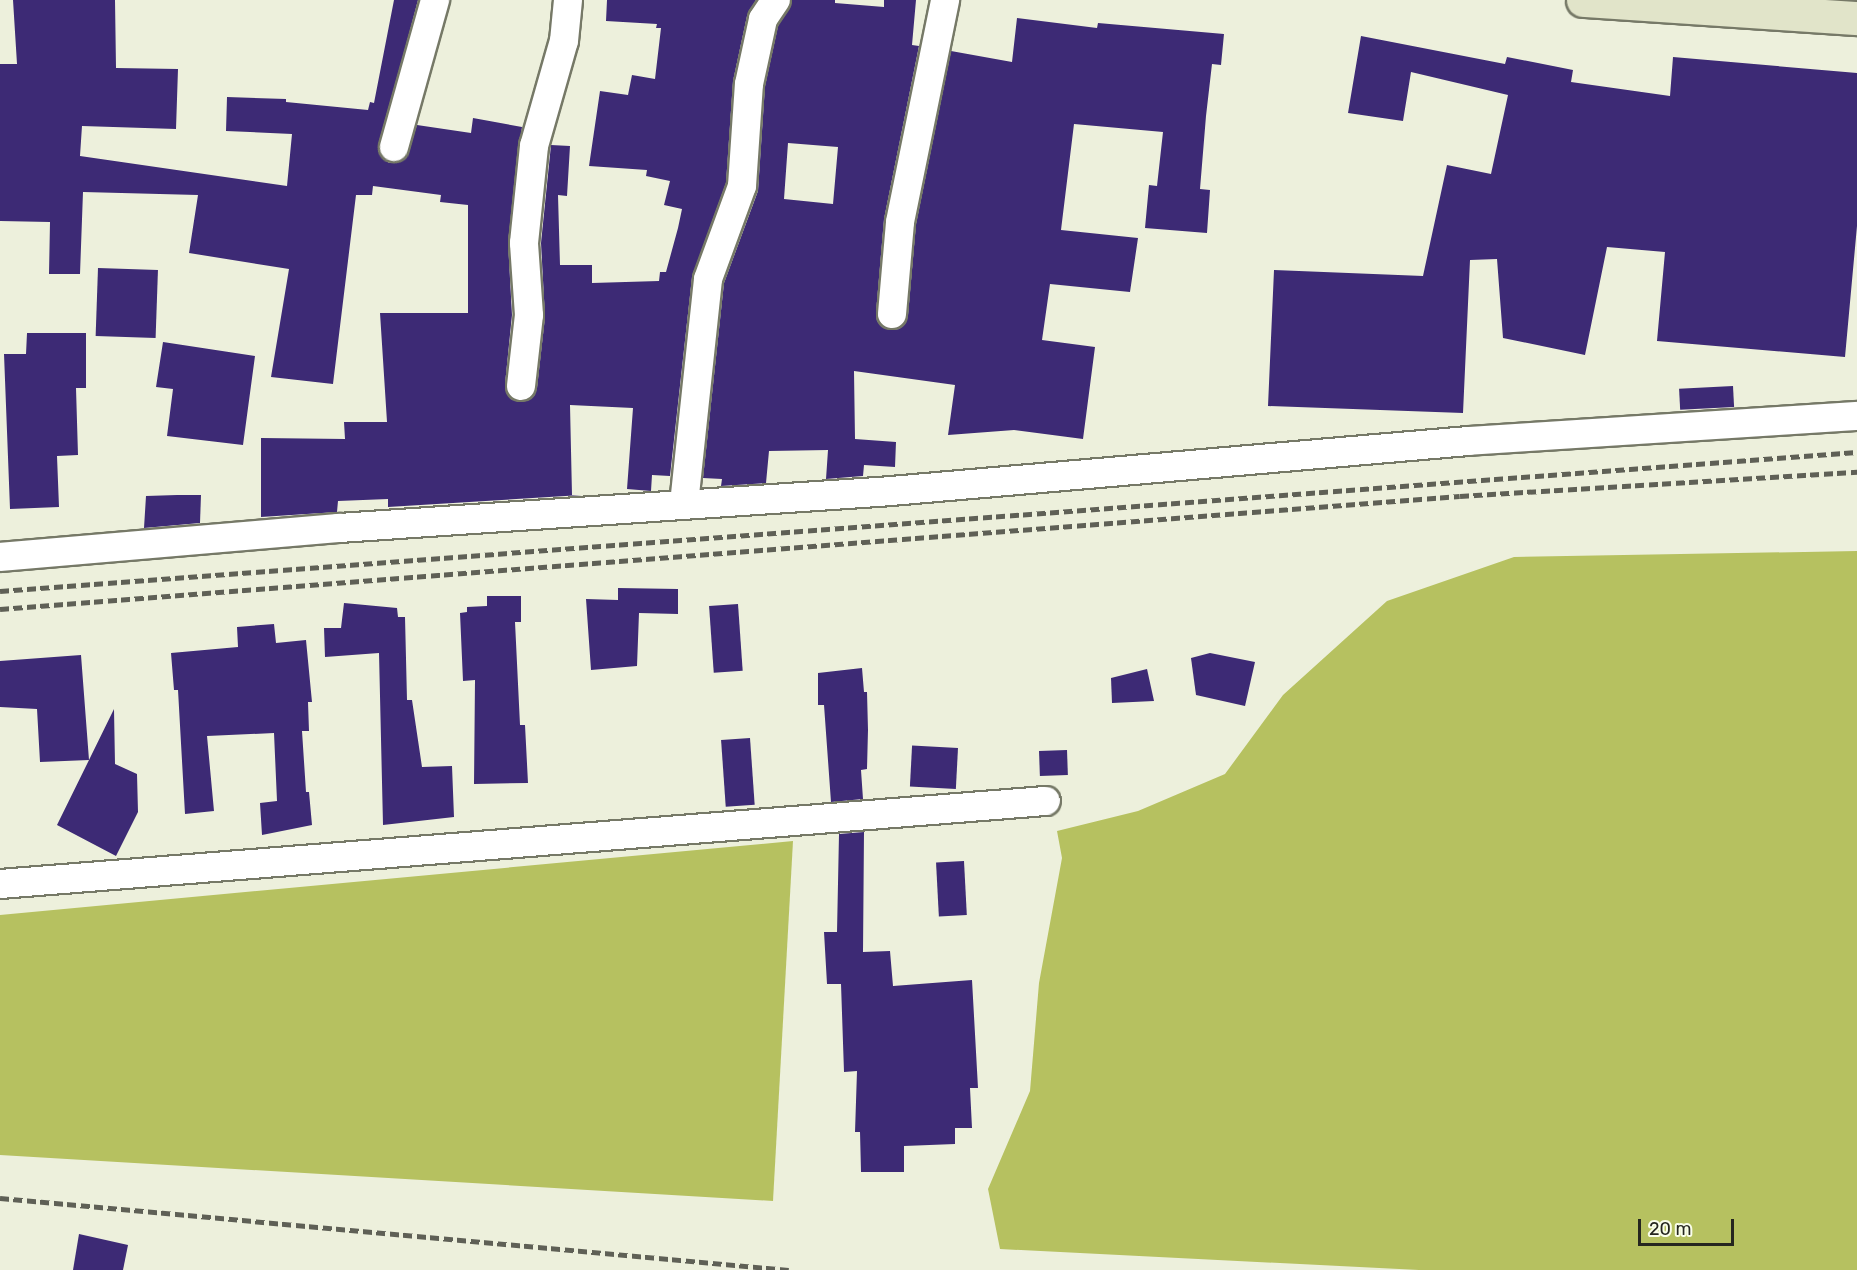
<!DOCTYPE html>
<style>
body{margin:0}
#map{position:relative;width:1857px;height:1270px;overflow:hidden;background:#edf0dc;font-family:Rubik,sans-serif}
div>[style]{position:absolute}
.water>*{inset:0;background:#b6c160}
.building>*{inset:0;background:#3d2a75;transform-origin:0 0}
.roads{filter:drop-shadow(2px 0 #767967) drop-shadow(-2px 0 #767967) drop-shadow(0 2px #767967) drop-shadow(0 -2px #767967)}
.street>*{height:28px;margin:-14px;padding:0 14px;transform-origin:14px;border-radius:14px;background:#fff}
.secondary>*{height:33px;margin:-16.5px;padding:0 16.5px;transform-origin:16.5px;border-radius:16.5px;background:#e1e4c9}
.rail>*{height:4.5px;margin-top:-2.25px;transform-origin:0;background:repeating-linear-gradient(90deg,#5f6056 0 9px,transparent 0 13.5px)}
span{translate:-50% -50%;white-space:nowrap;text-align:center;line-height:1.15;-webkit-text-stroke:6px #fafeea;paint-order:stroke}
.scale{position:absolute;left:1638px;top:1219px;width:96px;height:27px;box-sizing:border-box;border:3px solid #25261f;border-top:0;padding-left:8px;font-size:18px;line-height:21px;white-space:nowrap;color:#25261f;-webkit-text-stroke:4px #fafeea;paint-order:stroke}
</style>
<div id="map">
<div class="water">
<div style="clip-path:polygon(1857px 551px,1857px 1270px,1419px 1270px,1000px 1249px,988px 1189px,1030px 1091px,1039px 983px,1062px 858px,1057px 831px,1138px 811px,1225px 774px,1283px 695px,1387px 601px,1514px 557px)"></div>
<div style="clip-path:polygon(793px 841px,773px 1201px,0 1155px,0 915px)"></div>
</div>
<div class="building">
<div style="clip-path:polygon(13px 0,115px 0,116px 68px,178px 69px,176px 129px,82px 126px,80px 156px,287px 186px,292px 134px,226px 131px,227px 97px,286px 99px,286px 102px,368px 110px,370px 102px,374px 103px,394px 0,418px 0,378px 151px,389px 163px,405px 159px,417px 125px,471px 133px,473px 118px,522px 127px,508px 242px,512px 315px,505px 384px,511px 399px,520px 402px,534px 396px,537px 388px,545px 317px,541px 243px,551px 145px,570px 146px,567px 196px,558px 195px,560px 265px,592px 265px,592px 283px,659px 281px,660px 272px,666px 272px,678px 228px,682px 209px,664px 205px,670px 181px,646px 176px,647px 170px,589px 166px,600px 91px,628px 95px,632px 75px,655px 79px,661px 28px,656px 28px,657px 24px,606px 21px,607px 0,756px 0,747px 16px,733px 81px,726px 183px,692px 277px,670px 476px,652px 475px,651px 491px,627px 489px,633px 408px,570px 405px,572px 495px,582px 495px,388px 507px,388px 499px,338px 501px,337px 512px,261px 517px,261px 438px,345px 439px,344px 422px,387px 422px,380px 313px,468px 313px,468px 205px,440px 202px,441px 195px,373px 186px,372px 195px,356px 195px,333px 384px,271px 377px,289px 269px,189px 253px,198px 195px,83px 192px,80px 274px,49px 274px,50px 222px,0 221px,0 64px,17px 64px)"></div>
<div style="clip-path:polygon(evenodd,792px 0,835px 0,835px 3px,884px 7px,884px 0,916px 0,912px 45px,919px 46px,884px 219px,876px 313px,877px 321px,890px 330px,899px 329px,908px 315px,916px 224px,951px 51px,1012px 62px,1017px 18px,1097px 28px,1098px 23px,1224px 34px,1221px 65px,1212px 64px,1206px 116px,1200px 189px,1210px 190px,1207px 233px,1145px 228px,1149px 185px,1157px 186px,1163px 132px,1074px 124px,1061px 230px,1138px 238px,1130px 292px,1050px 284px,1042px 340px,1095px 347px,1083px 439px,1014px 430px,948px 435px,955px 385px,854px 371px,855px 439px,896px 442px,895px 467px,864px 465px,863px 476px,826px 479px,828px 450px,769px 451px,766px 483px,721px 486px,722px 479px,703px 478px,724px 283px,758px 191px,765px 86px,778px 26px,792px 0,788px 143px,838px 147px,833px 204px,784px 199px,788px 143px)"></div>
<div style="clip-path:polygon(1361px 36px,1505px 64px,1507px 57px,1573px 70px,1571px 82px,1670px 96px,1673px 57px,1857px 73px,1857px 226px,1845px 357px,1657px 341px,1665px 252px,1607px 247px,1585px 355px,1503px 338px,1497px 259px,1470px 260px,1463px 413px,1268px 406px,1274px 270px,1423px 276px,1447px 165px,1491px 174px,1508px 95px,1411px 72px,1403px 121px,1348px 113px)"></div>
<div style="left:98px;top:268px;width:60px;height:68px;rotate:2deg"></div>
<div style="clip-path:polygon(27px 333px,86px 333px,86px 388px,76px 388px,78px 455px,57px 456px,59px 507px,10px 509px,4px 354px,26px 354px)"></div>
<div style="clip-path:polygon(163px 342px,255px 356px,243px 445px,167px 436px,173px 389px,156px 387px)"></div>
<div style="left:1733px;top:386px;width:21px;height:54px;rotate:87deg"></div>
<div style="clip-path:polygon(177px 495px,201px 495px,200px 523px,144px 528px,146px 496px)"></div>
<div style="clip-path:polygon(618px 588px,678px 589px,678px 614px,639px 613px,637px 666px,591px 670px,586px 599px,618px 600px)"></div>
<div style="clip-path:polygon(487px 596px,521px 596px,521px 622px,515px 622px,520px 725px,525px 725px,528px 783px,474px 784px,475px 680px,463px 681px,460px 613px,467px 612px,467px 607px,487px 606px)"></div>
<div style="clip-path:polygon(344px 603px,397px 608px,398px 617px,405px 617px,407px 700px,412px 700px,422px 767px,452px 766px,454px 817px,383px 825px,379px 653px,325px 657px,324px 628px,341px 628px)"></div>
<div style="left:738px;top:604px;width:67px;height:29px;rotate:86deg"></div>
<div style="clip-path:polygon(274px 624px,276px 643px,306px 640px,312px 702px,308px 702px,309px 731px,302px 731px,306px 792px,309px 792px,312px 825px,262px 835px,260px 803px,277px 801px,274px 733px,207px 736px,214px 811px,185px 814px,178px 690px,174px 690px,171px 653px,238px 647px,237px 627px)"></div>
<div style="clip-path:polygon(1210px 653px,1255px 662px,1245px 706px,1196px 695px,1191px 658px)"></div>
<div style="clip-path:polygon(81px 655px,89px 760px,114px 709px,115px 764px,137px 774px,138px 812px,116px 856px,57px 825px,89px 760px,40px 762px,37px 709px,0 707px,0 661px)"></div>
<div style="clip-path:polygon(862px 668px,864px 692px,867px 692px,868px 730px,867px 769px,861px 770px,863px 799px,831px 802px,824px 705px,818px 705px,818px 673px)"></div>
<div style="clip-path:polygon(1147px 669px,1154px 701px,1112px 703px,1111px 678px)"></div>
<div style="left:750px;top:738px;width:67px;height:29px;rotate:86deg"></div>
<div style="left:958px;top:748px;width:41px;height:46px;rotate:93deg"></div>
<div style="left:1067px;top:750px;width:25px;height:28px;rotate:88deg"></div>
<div style="clip-path:polygon(864px 832px,863px 952px,890px 951px,893px 986px,972px 980px,978px 1088px,970px 1088px,972px 1128px,955px 1128px,955px 1144px,904px 1146px,904px 1172px,861px 1172px,860px 1132px,855px 1132px,857px 1071px,844px 1072px,841px 984px,827px 984px,824px 932px,837px 932px,839px 834px)"></div>
<div style="left:964px;top:861px;width:54px;height:28px;rotate:87deg"></div>
<div style="clip-path:polygon(79px 1234px,128px 1245px,123px 1270px,73px 1270px)"></div>
</div>
<div class="roads">
<div class="street">
<div style="left:394px;top:147px;width:153px;rotate:-74.4deg"></div>
<div style="left:892px;top:314px;width:92px;rotate:-85deg"></div>
<div style="left:900px;top:222px;width:227px;rotate:-78.5deg"></div>
<div style="left:521px;top:386px;width:71px;rotate:-83.6deg"></div>
<div style="left:529px;top:315px;width:72px;rotate:-94deg"></div>
<div style="left:524px;top:243px;width:98px;rotate:-84.1deg"></div>
<div style="left:534px;top:146px;width:109px;rotate:-74.1deg"></div>
<div style="left:564px;top:41px;width:41px;rotate:-84.4deg"></div>
<div style="left:684px;top:504px;width:226px;rotate:-83.9deg"></div>
<div style="left:708px;top:279px;width:99px;rotate:-69.9deg"></div>
<div style="left:742px;top:186px;width:102px;rotate:-86.1deg"></div>
<div style="left:749px;top:84px;width:66px;rotate:-77.8deg"></div>
<div style="left:763px;top:19px;width:23px;rotate:-56deg"></div>
<div style="left:0;top:557px;width:340px;rotate:-4.9deg"></div>
<div style="left:339px;top:528px;width:553px;rotate:-3.83deg"></div>
<div style="left:891px;top:491px;width:579px;rotate:-4.95deg"></div>
<div style="left:1468px;top:441px;width:390px;rotate:-3.7deg"></div>
<div style="left:0;top:884px;width:1049px;rotate:-4.54deg"></div>
</div>
<div class="secondary">
<div style="left:1583px;top:0;width:275px;rotate:3.8deg"></div>
</div>
</div>
<div class="rail">
<div style="left:0;top:591px;width:1862px;rotate:-4.28deg"></div>
<div style="left:0;top:609px;width:1464px;rotate:-4.43deg"></div>
<div style="left:1460px;top:496px;width:398px;rotate:-3.5deg"></div>
<div style="left:0;top:1198px;width:792px;rotate:5.21deg"></div>
</div>
<div class="scale">20 m</div>
</div>
